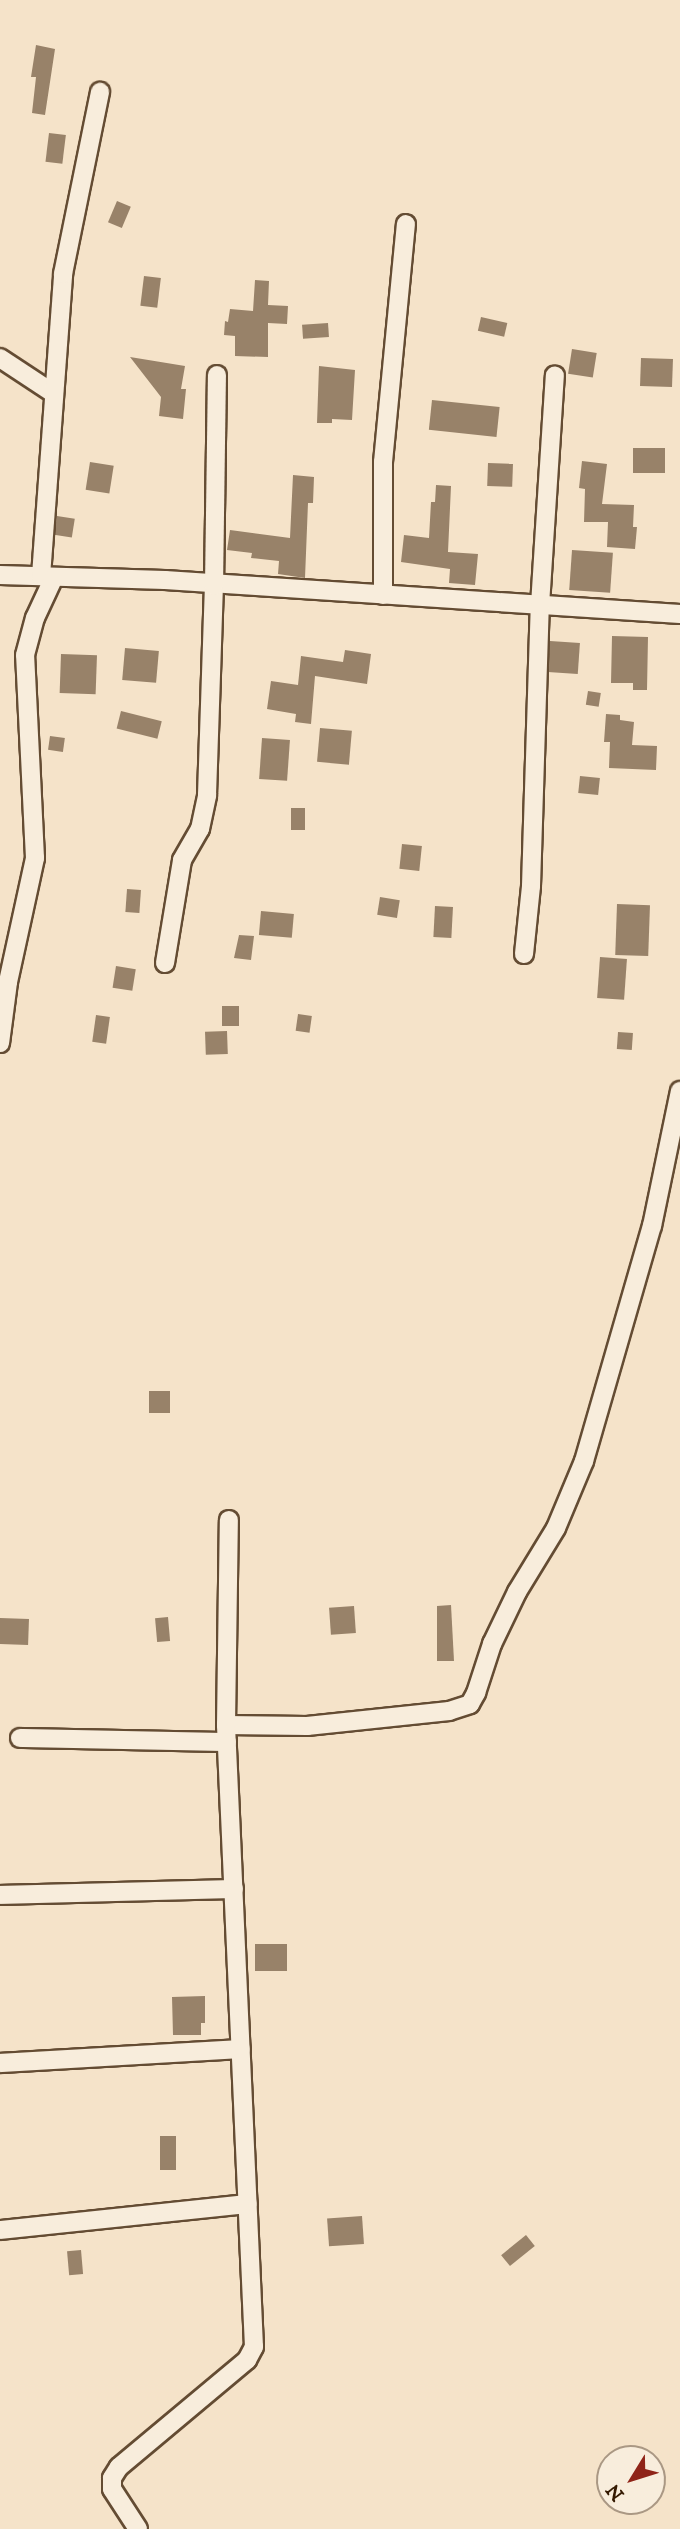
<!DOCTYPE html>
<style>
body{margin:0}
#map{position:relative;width:680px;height:2529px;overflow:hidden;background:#f5e3c9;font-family:"IM FELL DW Pica",serif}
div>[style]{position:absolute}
.building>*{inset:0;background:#988269;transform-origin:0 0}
.roads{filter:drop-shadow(2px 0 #644c33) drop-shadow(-2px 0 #644c33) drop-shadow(0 2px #644c33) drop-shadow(0 -2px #644c33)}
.street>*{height:18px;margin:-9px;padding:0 9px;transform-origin:9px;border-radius:9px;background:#f8eddc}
span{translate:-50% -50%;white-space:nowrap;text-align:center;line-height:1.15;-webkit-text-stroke:5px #f8eddc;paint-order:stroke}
.north{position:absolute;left:596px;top:2445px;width:70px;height:70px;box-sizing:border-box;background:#f8eddc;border:2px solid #aa9884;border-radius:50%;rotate:232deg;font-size:19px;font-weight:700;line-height:28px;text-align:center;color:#341901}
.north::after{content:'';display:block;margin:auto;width:24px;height:32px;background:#8f2418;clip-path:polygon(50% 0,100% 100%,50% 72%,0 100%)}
</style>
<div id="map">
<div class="building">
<div style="clip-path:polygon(36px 45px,55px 49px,45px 115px,32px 113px,36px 77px,31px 77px)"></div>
<div style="left:49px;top:133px;width:17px;height:29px;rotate:7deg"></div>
<div style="left:117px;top:201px;width:15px;height:23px;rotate:23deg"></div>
<div style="left:144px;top:276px;width:17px;height:30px;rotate:7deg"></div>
<div style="clip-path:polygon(255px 280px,269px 281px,268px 305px,288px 306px,287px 324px,268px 323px,268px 357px,235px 356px,235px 336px,224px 335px,225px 321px,228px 322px,230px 309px,253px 311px)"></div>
<div style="left:481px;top:317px;width:27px;height:14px;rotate:13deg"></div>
<div style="left:328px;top:323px;width:14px;height:26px;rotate:86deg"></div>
<div style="left:572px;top:349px;width:25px;height:25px;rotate:9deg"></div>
<div style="clip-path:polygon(130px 357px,185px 366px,181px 389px,186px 389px,183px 419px,159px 416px,161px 397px)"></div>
<div style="left:641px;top:358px;width:32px;height:28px;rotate:2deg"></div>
<div style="clip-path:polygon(319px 366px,355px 370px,352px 420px,332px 419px,332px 423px,317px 423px)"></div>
<div style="left:432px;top:400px;width:68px;height:30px;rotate:6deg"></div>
<div style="left:633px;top:448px;width:32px;height:25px"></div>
<div style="clip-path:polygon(582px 461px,607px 464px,602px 504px,634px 505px,633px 527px,637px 527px,635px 549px,607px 547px,608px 522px,584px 522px,585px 489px,579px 488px)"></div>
<div style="left:90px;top:462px;width:24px;height:28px;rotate:9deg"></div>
<div style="left:488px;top:463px;width:25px;height:23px;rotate:2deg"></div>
<div style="clip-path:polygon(293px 475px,314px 477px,313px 503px,308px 503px,305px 578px,278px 574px,279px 561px,251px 558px,252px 553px,227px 550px,230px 530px,290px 538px)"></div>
<div style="clip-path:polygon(436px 485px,451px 486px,448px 552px,478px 554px,475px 585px,449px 583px,450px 569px,401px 562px,404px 535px,429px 538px,431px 502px,435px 502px)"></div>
<div style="left:57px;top:516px;width:18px;height:19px;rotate:9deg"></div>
<div style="left:572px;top:550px;width:41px;height:40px;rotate:4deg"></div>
<div style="clip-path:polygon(612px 636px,648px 637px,647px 690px,633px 690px,633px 683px,611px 683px)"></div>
<div style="left:550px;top:641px;width:30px;height:31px;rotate:4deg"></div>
<div style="left:125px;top:648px;width:34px;height:32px;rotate:5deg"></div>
<div style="clip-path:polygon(345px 650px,371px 654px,367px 684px,315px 676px,311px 724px,295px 722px,296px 714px,267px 709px,271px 681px,298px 685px,301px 656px,343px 662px)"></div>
<div style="left:61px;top:654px;width:36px;height:39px;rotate:2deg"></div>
<div style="left:588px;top:691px;width:13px;height:14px;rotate:9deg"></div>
<div style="left:121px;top:711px;width:42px;height:18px;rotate:14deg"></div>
<div style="clip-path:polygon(606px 714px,620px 715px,620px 720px,634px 722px,632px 745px,657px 746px,656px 770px,609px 768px,610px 742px,604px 742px)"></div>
<div style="left:320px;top:728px;width:32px;height:34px;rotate:5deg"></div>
<div style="left:50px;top:736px;width:15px;height:14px;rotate:8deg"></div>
<div style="left:262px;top:738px;width:28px;height:41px;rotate:4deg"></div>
<div style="left:580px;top:776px;width:20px;height:17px;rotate:6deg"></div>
<div style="left:291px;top:808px;width:14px;height:22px"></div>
<div style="left:402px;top:844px;width:20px;height:25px;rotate:6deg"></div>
<div style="left:127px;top:889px;width:14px;height:23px;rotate:4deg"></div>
<div style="left:380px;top:897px;width:20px;height:18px;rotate:9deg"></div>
<div style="left:617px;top:904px;width:33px;height:51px;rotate:2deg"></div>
<div style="left:435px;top:906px;width:18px;height:31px;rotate:3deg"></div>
<div style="left:261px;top:911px;width:33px;height:24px;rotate:5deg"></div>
<div style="clip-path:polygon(239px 935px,254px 936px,251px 960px,234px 958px)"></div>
<div style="left:600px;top:957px;width:27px;height:41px;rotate:4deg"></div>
<div style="left:116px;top:966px;width:20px;height:22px;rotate:9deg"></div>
<div style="left:239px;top:1006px;width:20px;height:17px;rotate:90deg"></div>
<div style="left:298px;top:1014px;width:14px;height:17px;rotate:8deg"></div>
<div style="left:96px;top:1015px;width:14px;height:27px;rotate:8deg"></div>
<div style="left:227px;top:1031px;width:23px;height:22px;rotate:88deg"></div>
<div style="left:618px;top:1032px;width:15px;height:17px;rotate:4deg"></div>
<div style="left:149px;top:1391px;width:21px;height:22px"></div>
<div style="clip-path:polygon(451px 1605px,454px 1661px,437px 1661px,437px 1606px)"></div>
<div style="left:354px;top:1606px;width:27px;height:25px;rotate:86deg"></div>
<div style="left:168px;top:1617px;width:24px;height:13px;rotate:85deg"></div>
<div style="left:0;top:1618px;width:29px;height:26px;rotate:2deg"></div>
<div style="left:255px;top:1944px;width:32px;height:27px"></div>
<div style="clip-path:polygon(205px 1996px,205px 2023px,201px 2023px,201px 2035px,173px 2035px,172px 1997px)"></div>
<div style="left:160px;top:2136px;width:16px;height:34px"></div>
<div style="left:362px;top:2216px;width:28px;height:35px;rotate:86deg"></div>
<div style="left:526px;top:2235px;width:14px;height:32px;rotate:51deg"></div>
<div style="left:81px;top:2250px;width:24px;height:14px;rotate:85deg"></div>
</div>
<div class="roads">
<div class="street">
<div style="left:0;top:358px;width:64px;rotate:33.4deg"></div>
<div style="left:0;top:575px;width:165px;rotate:1.7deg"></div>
<div style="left:165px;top:580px;width:516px;rotate:3.78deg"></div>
<div style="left:41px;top:576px;width:303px;rotate:-85.8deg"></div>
<div style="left:63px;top:274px;width:186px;rotate:-78.5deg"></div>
<div style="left:383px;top:595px;width:133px;rotate:-90deg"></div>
<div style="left:383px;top:462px;width:239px;rotate:-84.5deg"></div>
<div style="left:524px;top:954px;width:68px;rotate:-84.1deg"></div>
<div style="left:531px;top:886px;width:281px;rotate:-88.2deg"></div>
<div style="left:540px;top:605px;width:230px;rotate:-86.3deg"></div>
<div style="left:165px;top:963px;width:104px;rotate:-80.6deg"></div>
<div style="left:182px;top:860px;width:36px;rotate:-60deg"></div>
<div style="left:200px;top:829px;width:35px;rotate:-78deg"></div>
<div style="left:207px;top:795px;width:209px;rotate:-88.1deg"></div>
<div style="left:214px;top:586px;width:211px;rotate:-89.2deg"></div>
<div style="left:0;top:1043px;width:62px;rotate:-82.5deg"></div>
<div style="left:8px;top:982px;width:127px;rotate:-77.7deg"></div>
<div style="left:35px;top:858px;width:203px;rotate:-92.8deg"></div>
<div style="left:25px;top:655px;width:38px;rotate:-75deg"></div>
<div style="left:35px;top:618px;width:45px;rotate:-65.1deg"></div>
<div style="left:226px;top:1725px;width:81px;rotate:0.7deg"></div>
<div style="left:307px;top:1726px;width:143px;rotate:-6deg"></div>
<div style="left:449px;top:1711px;width:22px;rotate:-18deg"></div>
<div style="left:470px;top:1704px;width:13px;rotate:-61deg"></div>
<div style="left:476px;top:1693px;width:52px;rotate:-71.9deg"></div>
<div style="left:492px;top:1644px;width:58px;rotate:-64.3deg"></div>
<div style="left:517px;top:1592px;width:75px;rotate:-58.6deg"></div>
<div style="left:556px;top:1528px;width:73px;rotate:-67.3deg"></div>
<div style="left:584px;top:1461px;width:245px;rotate:-73.9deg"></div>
<div style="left:652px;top:1226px;width:138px;rotate:-78.3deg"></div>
<div style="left:20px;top:1738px;width:207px;rotate:1.1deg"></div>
<div style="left:0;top:1895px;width:234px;rotate:-1.5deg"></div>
<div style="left:0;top:2063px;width:241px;rotate:-3.3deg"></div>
<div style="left:0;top:2230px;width:249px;rotate:-6deg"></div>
<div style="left:138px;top:2529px;width:48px;rotate:-123deg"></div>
<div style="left:112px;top:2489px;width:11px;rotate:-90deg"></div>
<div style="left:112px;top:2478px;width:13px;rotate:-58deg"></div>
<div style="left:119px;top:2467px;width:167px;rotate:-39.9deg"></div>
<div style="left:247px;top:2360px;width:15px;rotate:-62deg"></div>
<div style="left:254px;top:2347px;width:623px;rotate:-92.58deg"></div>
<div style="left:226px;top:1725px;width:205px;rotate:-89.2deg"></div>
</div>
</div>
<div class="north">N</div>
</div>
